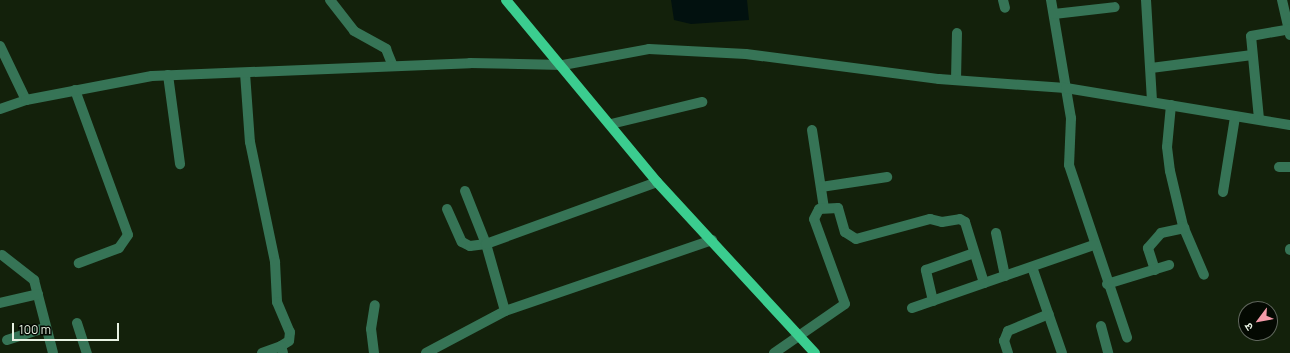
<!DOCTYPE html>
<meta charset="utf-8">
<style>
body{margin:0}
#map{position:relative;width:1290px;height:353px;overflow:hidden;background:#13210b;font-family:Manrope,"Noto Sans Devanagari",sans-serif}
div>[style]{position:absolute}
.water>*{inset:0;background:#02110f}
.minor>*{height:10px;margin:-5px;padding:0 5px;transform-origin:5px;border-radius:5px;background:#367456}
.major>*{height:10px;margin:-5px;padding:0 5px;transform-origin:5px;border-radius:5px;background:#3bcd8f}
span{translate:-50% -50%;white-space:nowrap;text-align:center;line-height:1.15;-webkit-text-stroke:3px #040902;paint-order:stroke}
.north{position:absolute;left:1238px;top:301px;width:40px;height:40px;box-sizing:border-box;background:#040902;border:1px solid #5f665c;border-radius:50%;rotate:238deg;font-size:11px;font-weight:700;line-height:16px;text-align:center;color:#e8f2e3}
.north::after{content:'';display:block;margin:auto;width:14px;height:18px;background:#f39aa8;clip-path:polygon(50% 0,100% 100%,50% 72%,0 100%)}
.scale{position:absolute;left:12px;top:323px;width:107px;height:18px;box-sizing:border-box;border:2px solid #e8f2e3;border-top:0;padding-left:5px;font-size:12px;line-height:14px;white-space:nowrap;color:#e8f2e3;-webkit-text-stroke:3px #040902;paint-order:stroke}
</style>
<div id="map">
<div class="water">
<div style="clip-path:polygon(671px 0,747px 0,749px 20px,691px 24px,674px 20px)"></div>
</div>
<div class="minor">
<div style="left:330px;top:0;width:39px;rotate:52deg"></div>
<div style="left:354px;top:31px;width:37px;rotate:29deg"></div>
<div style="left:386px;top:49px;width:18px;rotate:68deg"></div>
<div style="left:1003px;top:0;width:8px;rotate:76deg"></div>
<div style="left:1051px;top:0;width:120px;rotate:80.4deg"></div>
<div style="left:1071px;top:118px;width:47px;rotate:92.4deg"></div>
<div style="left:1069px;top:165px;width:182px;rotate:71.4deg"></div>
<div style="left:1146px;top:0;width:101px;rotate:86.6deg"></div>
<div style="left:1282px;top:0;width:36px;rotate:77deg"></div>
<div style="left:1054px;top:14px;width:61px;rotate:-6.5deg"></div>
<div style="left:0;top:46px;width:60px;rotate:64.3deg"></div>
<div style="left:1151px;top:68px;width:102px;rotate:-7.3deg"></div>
<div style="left:245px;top:73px;width:69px;rotate:85.9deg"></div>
<div style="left:250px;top:142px;width:123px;rotate:78.2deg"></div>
<div style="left:275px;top:262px;width:40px;rotate:87.1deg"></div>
<div style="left:277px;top:302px;width:33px;rotate:67deg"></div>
<div style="left:290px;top:332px;width:9px;rotate:96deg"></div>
<div style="left:289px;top:341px;width:9px;rotate:148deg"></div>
<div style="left:281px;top:346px;width:7px;rotate:74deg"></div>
<div style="left:168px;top:75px;width:90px;rotate:82.3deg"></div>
<div style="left:956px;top:80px;width:47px;rotate:-88.8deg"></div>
<div style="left:75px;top:90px;width:154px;rotate:69.9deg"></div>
<div style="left:128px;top:235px;width:16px;rotate:125deg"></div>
<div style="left:119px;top:248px;width:43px;rotate:159.4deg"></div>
<div style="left:1171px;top:105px;width:42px;rotate:95.4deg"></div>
<div style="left:1167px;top:147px;width:24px;rotate:83deg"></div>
<div style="left:1170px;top:171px;width:57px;rotate:76.7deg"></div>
<div style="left:1183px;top:226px;width:53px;rotate:66.8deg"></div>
<div style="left:0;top:109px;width:28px;rotate:-19deg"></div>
<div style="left:26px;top:100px;width:128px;rotate:-10.8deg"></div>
<div style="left:152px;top:76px;width:318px;rotate:-2.3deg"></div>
<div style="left:470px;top:63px;width:93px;rotate:1.2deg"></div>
<div style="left:563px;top:65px;width:87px;rotate:-10.5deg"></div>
<div style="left:649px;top:49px;width:97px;rotate:3deg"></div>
<div style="left:746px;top:54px;width:195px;rotate:7.4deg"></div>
<div style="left:939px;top:79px;width:127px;rotate:4.1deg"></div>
<div style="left:1066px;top:88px;width:227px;rotate:9.4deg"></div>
<div style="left:1259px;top:119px;width:83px;rotate:-95.5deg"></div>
<div style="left:1251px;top:36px;width:40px;rotate:-10deg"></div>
<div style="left:611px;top:124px;width:94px;rotate:-13.6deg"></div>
<div style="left:812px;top:130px;width:79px;rotate:81.3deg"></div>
<div style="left:1279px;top:167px;width:11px"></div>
<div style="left:821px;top:187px;width:67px;rotate:-8.6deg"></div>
<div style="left:1223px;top:192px;width:76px;rotate:-80.9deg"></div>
<div style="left:447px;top:209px;width:36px;rotate:66deg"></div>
<div style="left:462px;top:242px;width:9px;rotate:27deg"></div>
<div style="left:470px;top:246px;width:16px;rotate:-7deg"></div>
<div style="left:486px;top:244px;width:57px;rotate:-111.6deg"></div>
<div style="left:996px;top:233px;width:44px;rotate:78.2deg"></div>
<div style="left:1290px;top:249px;width:1px;rotate:90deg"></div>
<div style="left:2px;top:255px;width:41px;rotate:38deg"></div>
<div style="left:34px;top:280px;width:75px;rotate:75.4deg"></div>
<div style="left:1032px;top:267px;width:91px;rotate:70.8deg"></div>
<div style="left:1155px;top:270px;width:23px;rotate:-108deg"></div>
<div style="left:1148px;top:248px;width:20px;rotate:-49deg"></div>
<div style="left:1161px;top:233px;width:24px;rotate:-12deg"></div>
<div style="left:1107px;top:284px;width:65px;rotate:-17deg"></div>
<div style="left:933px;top:301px;width:32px;rotate:-103deg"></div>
<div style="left:926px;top:270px;width:51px;rotate:-19.5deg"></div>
<div style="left:0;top:303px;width:39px;rotate:-13deg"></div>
<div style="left:912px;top:308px;width:193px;rotate:-19.1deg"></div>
<div style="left:505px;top:311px;width:219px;rotate:-18.9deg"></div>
<div style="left:77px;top:323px;width:32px;rotate:72deg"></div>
<div style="left:1101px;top:326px;width:28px;rotate:75deg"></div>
<div style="left:7px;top:340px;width:40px;rotate:-18deg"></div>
<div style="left:262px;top:353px;width:20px;rotate:-20deg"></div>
<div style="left:374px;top:353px;width:24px;rotate:-97deg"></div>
<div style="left:371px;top:329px;width:24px;rotate:-81deg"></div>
<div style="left:426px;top:353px;width:89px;rotate:-28deg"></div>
<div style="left:505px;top:311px;width:70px;rotate:-105.8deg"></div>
<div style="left:486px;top:244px;width:182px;rotate:-19.9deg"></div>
<div style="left:774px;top:353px;width:86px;rotate:-34.6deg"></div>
<div style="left:845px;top:304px;width:90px;rotate:-110deg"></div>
<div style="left:814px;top:219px;width:11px;rotate:-63deg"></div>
<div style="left:819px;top:209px;width:19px;rotate:-3deg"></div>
<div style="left:838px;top:208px;width:25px;rotate:74deg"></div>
<div style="left:845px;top:232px;width:13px;rotate:32deg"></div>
<div style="left:856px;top:239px;width:77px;rotate:-15.1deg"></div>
<div style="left:930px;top:219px;width:12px;rotate:14deg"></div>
<div style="left:942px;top:222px;width:18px;rotate:-9deg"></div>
<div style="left:960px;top:219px;width:6px;rotate:31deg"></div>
<div style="left:965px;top:222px;width:64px;rotate:72.7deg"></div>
<div style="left:1008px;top:353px;width:13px;rotate:-108deg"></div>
<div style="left:1004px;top:341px;width:11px;rotate:-68deg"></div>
<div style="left:1008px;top:331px;width:44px;rotate:-22.5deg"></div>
</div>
<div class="major">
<div style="left:506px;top:0;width:236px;rotate:50.3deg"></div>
<div style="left:657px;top:182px;width:233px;rotate:47.3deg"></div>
</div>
<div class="north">उ</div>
<div class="scale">100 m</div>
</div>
